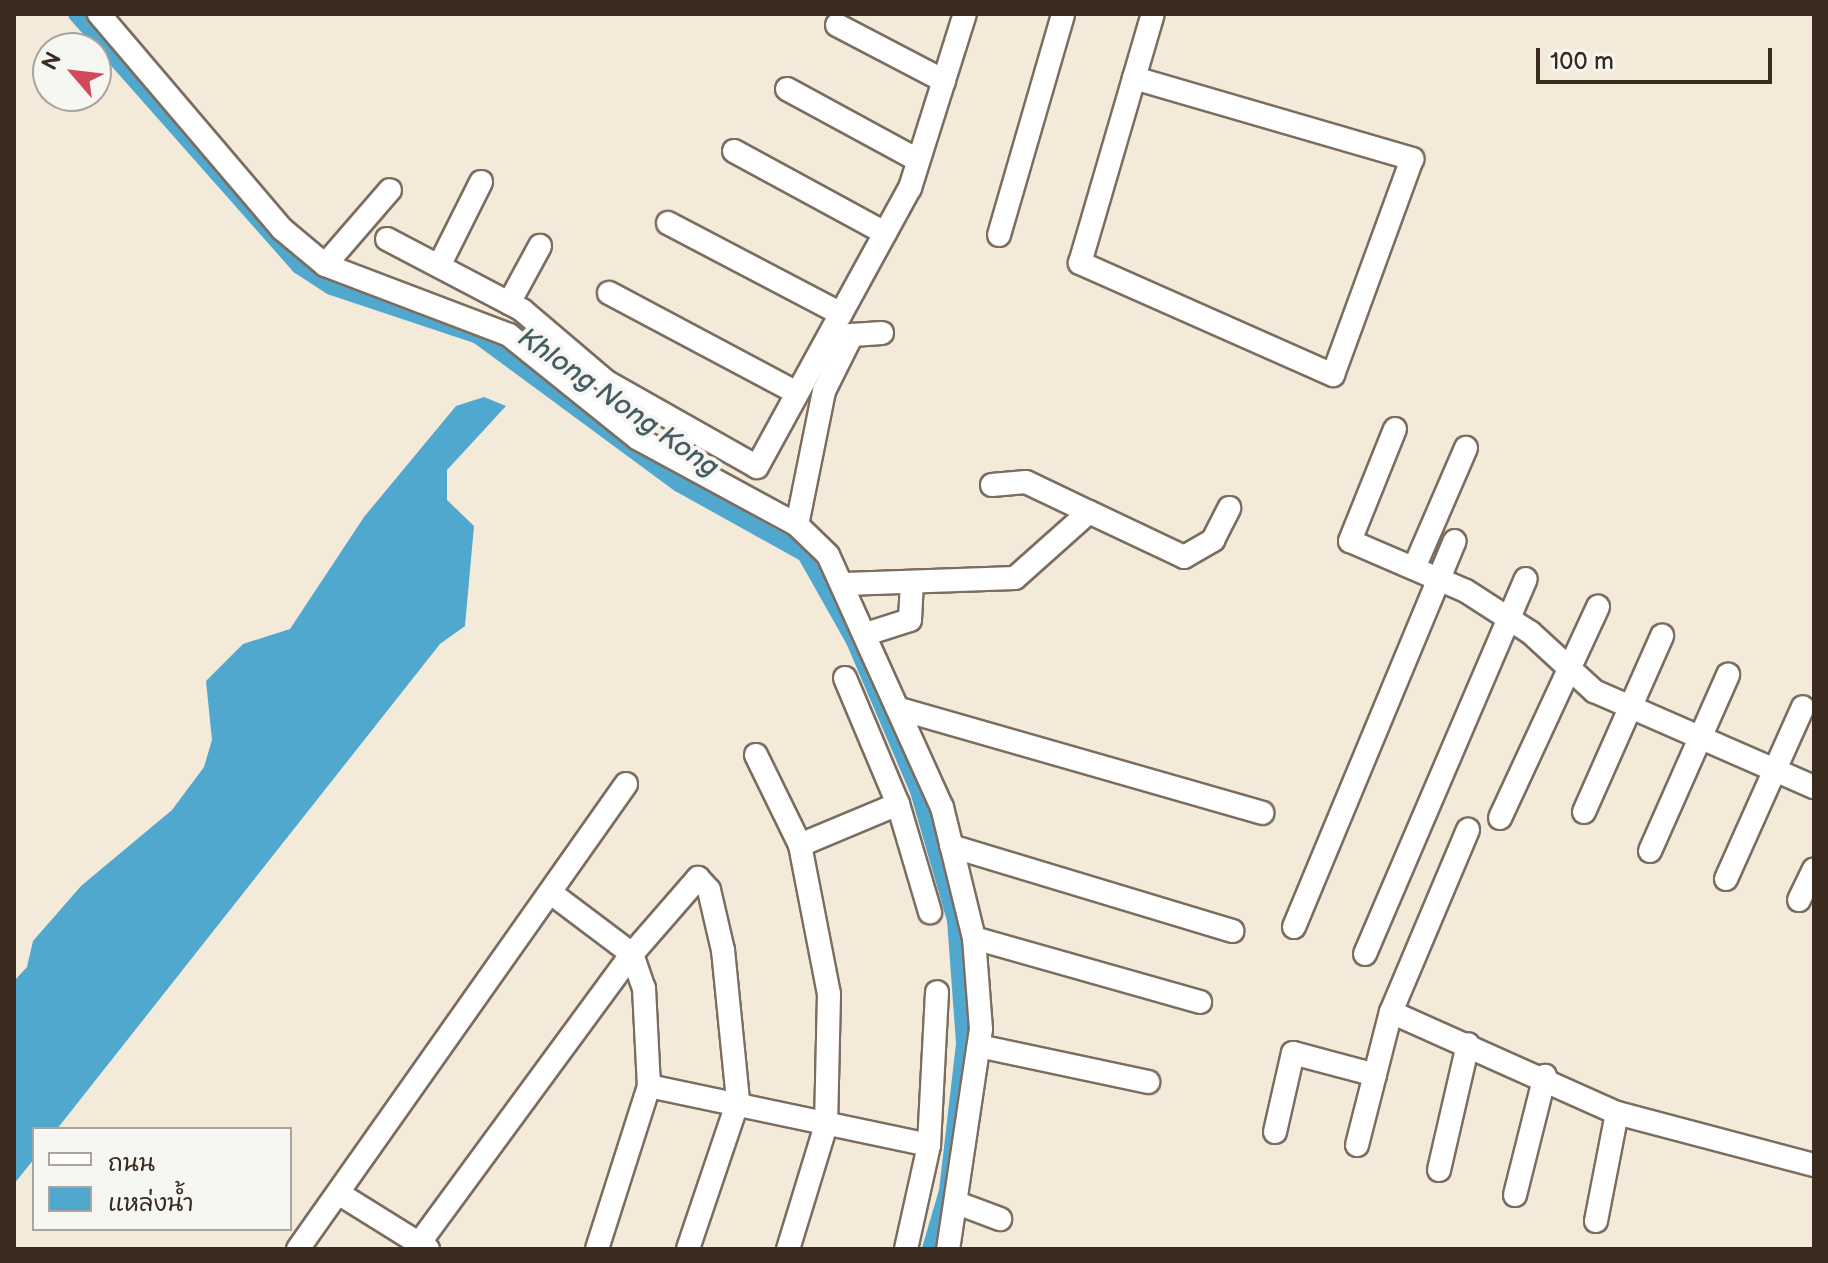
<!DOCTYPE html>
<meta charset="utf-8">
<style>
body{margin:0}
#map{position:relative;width:1828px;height:1263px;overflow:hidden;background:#f4eada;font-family:"Balsamiq Sans","Playpen Sans Thai",sans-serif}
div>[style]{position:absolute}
.water>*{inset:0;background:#51a8ce}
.canal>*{height:16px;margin:-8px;padding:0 8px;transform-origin:8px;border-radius:8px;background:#51a8ce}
.roads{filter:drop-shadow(2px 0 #7c6d60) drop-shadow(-2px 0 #7c6d60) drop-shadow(0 2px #7c6d60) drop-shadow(0 -2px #7c6d60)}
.minor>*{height:22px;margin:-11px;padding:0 11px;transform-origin:11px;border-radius:11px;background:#fff}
span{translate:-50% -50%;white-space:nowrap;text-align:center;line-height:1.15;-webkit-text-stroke:8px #f6f6f2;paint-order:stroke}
.water-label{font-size:28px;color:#445c64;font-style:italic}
.frame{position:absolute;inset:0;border:16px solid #3b2a1e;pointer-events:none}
.legend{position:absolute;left:32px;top:1127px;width:260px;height:104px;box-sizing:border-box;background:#f6f6f2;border:2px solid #aba49d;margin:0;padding:10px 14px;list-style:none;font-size:24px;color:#3b2a1e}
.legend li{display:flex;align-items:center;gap:16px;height:40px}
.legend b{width:40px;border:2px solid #aba49d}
.north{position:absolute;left:32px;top:32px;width:80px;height:80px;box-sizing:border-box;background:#f6f6f2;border:2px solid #aba49d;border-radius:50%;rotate:298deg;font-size:22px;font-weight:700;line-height:32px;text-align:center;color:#3b2a1e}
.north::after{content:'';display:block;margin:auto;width:28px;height:36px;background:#d1495b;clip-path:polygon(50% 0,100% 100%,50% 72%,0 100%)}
.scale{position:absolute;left:1536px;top:48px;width:236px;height:36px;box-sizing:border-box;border:4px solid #3b2a1e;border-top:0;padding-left:10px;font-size:24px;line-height:28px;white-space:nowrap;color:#3b2a1e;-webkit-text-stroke:6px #f6f6f2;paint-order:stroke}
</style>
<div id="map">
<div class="water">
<div style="clip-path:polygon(484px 397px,506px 406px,447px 470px,447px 500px,474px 526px,465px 626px,440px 644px,57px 1129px,34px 1129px,34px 1159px,14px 1184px,14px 981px,27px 967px,33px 941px,81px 886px,172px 810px,204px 767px,212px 740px,206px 681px,243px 644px,290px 629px,364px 517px,456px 406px)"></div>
</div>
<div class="canal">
<div style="left:76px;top:14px;width:337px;rotate:48.5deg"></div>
<div style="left:299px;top:266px;width:38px;rotate:33deg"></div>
<div style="left:331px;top:287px;width:155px;rotate:18.4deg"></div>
<div style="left:478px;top:336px;width:250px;rotate:36.4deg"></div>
<div style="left:679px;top:484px;width:144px;rotate:29.1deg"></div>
<div style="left:805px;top:554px;width:100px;rotate:60.6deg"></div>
<div style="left:854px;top:641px;width:163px;rotate:66.9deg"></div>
<div style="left:918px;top:791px;width:134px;rotate:74deg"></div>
<div style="left:955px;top:920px;width:124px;rotate:85.8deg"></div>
<div style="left:964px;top:1044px;width:148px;rotate:96.6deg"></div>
<div style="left:947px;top:1191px;width:60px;rotate:106.3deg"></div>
</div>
<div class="roads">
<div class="minor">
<div style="left:99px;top:14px;width:282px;rotate:49.6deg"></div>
<div style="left:282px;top:229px;width:56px;rotate:39.9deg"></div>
<div style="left:325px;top:265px;width:197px;rotate:20.8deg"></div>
<div style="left:509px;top:335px;width:164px;rotate:38.8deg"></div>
<div style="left:637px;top:438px;width:182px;rotate:28.5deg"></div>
<div style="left:797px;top:525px;width:43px;rotate:44.1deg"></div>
<div style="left:828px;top:555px;width:277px;rotate:65.7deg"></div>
<div style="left:942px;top:807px;width:135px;rotate:76.3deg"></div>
<div style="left:974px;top:938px;width:91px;rotate:85.6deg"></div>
<div style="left:981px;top:1029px;width:222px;rotate:98.5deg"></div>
<div style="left:837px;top:25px;width:121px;rotate:27.6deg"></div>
<div style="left:1134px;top:78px;width:290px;rotate:16.2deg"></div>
<div style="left:1412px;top:159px;width:230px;rotate:110.1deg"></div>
<div style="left:1333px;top:375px;width:277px;rotate:-156.1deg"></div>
<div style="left:1080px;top:263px;width:259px;rotate:-73.7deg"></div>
<div style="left:787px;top:89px;width:149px;rotate:28.5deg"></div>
<div style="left:734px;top:151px;width:172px;rotate:28.5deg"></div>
<div style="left:668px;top:223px;width:195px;rotate:27.7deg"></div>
<div style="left:999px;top:235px;width:230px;rotate:-73.8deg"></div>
<div style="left:387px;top:239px;width:153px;rotate:27.7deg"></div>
<div style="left:522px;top:310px;width:111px;rotate:40.3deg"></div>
<div style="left:607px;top:382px;width:172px;rotate:29.5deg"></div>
<div style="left:757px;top:467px;width:318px;rotate:-61.3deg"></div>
<div style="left:910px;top:188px;width:182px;rotate:-72.5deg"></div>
<div style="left:325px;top:265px;width:99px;rotate:-49.1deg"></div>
<div style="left:439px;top:266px;width:94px;rotate:-63.4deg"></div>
<div style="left:609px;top:293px;width:213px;rotate:28deg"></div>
<div style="left:509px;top:303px;width:65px;rotate:-61.5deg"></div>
<div style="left:1395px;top:429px;width:121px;rotate:111.9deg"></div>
<div style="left:1350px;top:541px;width:126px;rotate:23.3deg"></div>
<div style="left:1466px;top:591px;width:77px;rotate:32.9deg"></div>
<div style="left:1531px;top:633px;width:86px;rotate:42.6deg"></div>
<div style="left:1594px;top:691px;width:240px;rotate:23.6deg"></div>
<div style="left:992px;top:485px;width:34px;rotate:-5deg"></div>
<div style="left:1026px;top:482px;width:70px;rotate:25.5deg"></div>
<div style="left:797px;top:525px;width:137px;rotate:-78.6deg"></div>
<div style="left:824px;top:391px;width:63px;rotate:-63.4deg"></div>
<div style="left:852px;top:335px;width:30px;rotate:-4deg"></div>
<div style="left:1414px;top:568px;width:131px;rotate:-66.6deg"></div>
<div style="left:845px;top:584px;width:170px;rotate:-2deg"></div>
<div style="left:1015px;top:578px;width:99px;rotate:-41.7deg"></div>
<div style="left:1089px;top:512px;width:105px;rotate:25.3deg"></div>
<div style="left:1184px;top:557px;width:34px;rotate:-30deg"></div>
<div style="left:1213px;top:540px;width:36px;rotate:-63deg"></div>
<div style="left:866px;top:634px;width:46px;rotate:-17.7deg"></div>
<div style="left:910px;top:620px;width:35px;rotate:-87deg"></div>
<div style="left:845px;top:678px;width:137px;rotate:67.2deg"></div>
<div style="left:898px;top:804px;width:113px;rotate:73.5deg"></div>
<div style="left:900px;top:709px;width:377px;rotate:16deg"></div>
<div style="left:756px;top:755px;width:100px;rotate:63.9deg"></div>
<div style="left:800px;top:845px;width:152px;rotate:79deg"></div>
<div style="left:829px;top:994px;width:131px;rotate:91.3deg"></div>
<div style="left:826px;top:1125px;width:130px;rotate:107deg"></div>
<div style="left:1584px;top:812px;width:193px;rotate:-66.1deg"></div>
<div style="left:1500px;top:818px;width:233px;rotate:-65.1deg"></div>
<div style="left:800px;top:845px;width:106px;rotate:-22.7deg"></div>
<div style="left:951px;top:846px;width:294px;rotate:16.8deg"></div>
<div style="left:1650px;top:851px;width:193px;rotate:-66.1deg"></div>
<div style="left:1726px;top:879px;width:188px;rotate:-65.9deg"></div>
<div style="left:551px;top:893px;width:101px;rotate:37deg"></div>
<div style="left:632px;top:954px;width:36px;rotate:71deg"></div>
<div style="left:644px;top:988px;width:98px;rotate:87.1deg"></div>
<div style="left:649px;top:1086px;width:171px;rotate:107.7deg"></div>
<div style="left:1799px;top:900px;width:34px;rotate:-64deg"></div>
<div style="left:1294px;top:927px;width:418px;rotate:-67.4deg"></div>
<div style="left:974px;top:938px;width:235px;rotate:15.8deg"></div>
<div style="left:1365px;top:954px;width:408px;rotate:-66.8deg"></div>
<div style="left:1391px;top:1012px;width:198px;rotate:-67.1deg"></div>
<div style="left:979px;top:1046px;width:173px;rotate:12deg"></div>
<div style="left:649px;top:1086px;width:286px;rotate:11.9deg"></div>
<div style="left:1275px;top:1132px;width:81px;rotate:-77.2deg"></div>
<div style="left:1293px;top:1053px;width:85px;rotate:15deg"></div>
<div style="left:1357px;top:1145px;width:137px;rotate:-75.7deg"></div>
<div style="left:1391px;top:1012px;width:248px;rotate:24.1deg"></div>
<div style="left:1617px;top:1113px;width:204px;rotate:14.8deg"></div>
<div style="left:1439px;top:1170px;width:129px;rotate:-77deg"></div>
<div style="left:338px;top:1193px;width:106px;rotate:31.9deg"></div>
<div style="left:1515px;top:1195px;width:123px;rotate:-75.9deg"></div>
<div style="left:960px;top:1204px;width:43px;rotate:20.6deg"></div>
<div style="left:1596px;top:1221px;width:110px;rotate:-79deg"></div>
<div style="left:298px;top:1249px;width:569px;rotate:-54.8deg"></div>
<div style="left:415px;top:1249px;width:366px;rotate:-53.7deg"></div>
<div style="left:632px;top:954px;width:101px;rotate:-49deg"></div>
<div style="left:698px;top:878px;width:16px;rotate:47deg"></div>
<div style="left:709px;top:890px;width:62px;rotate:76.9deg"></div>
<div style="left:723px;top:950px;width:152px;rotate:84.3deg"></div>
<div style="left:738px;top:1101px;width:156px;rotate:108.7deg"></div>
<div style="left:906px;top:1249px;width:107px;rotate:-77.5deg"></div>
<div style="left:929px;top:1145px;width:153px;rotate:-87deg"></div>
</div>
</div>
<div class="water-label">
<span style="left:618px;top:403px;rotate:35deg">Khlong Nong Kong</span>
</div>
<div class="frame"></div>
<ul class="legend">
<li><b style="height:10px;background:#fff"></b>ถนน</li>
<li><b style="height:22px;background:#51a8ce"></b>แหล่งน้ำ</li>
</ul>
<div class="north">N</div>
<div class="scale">100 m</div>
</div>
